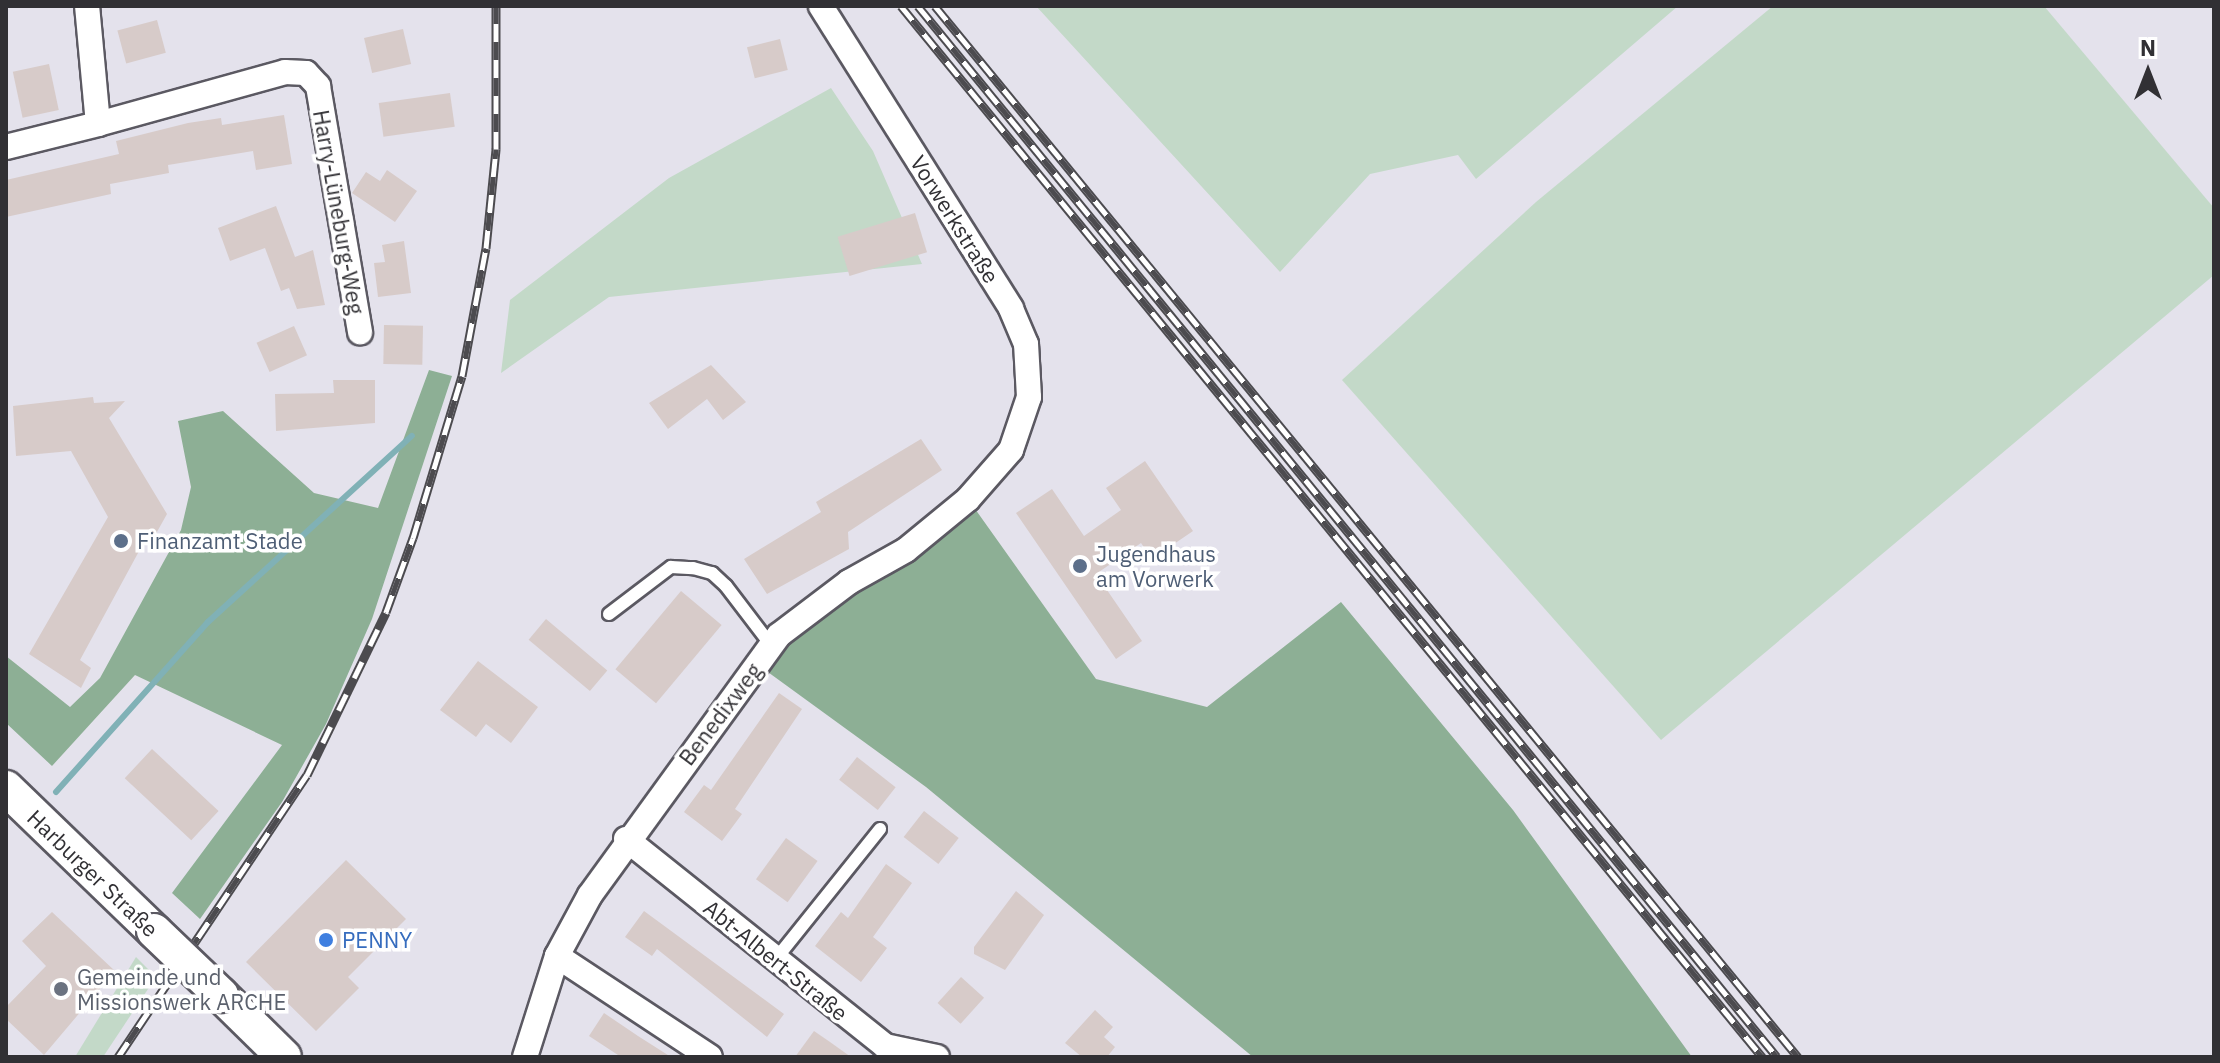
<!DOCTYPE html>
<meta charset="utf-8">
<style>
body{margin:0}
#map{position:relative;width:2220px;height:1063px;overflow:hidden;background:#e4e2ec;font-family:"IBM Plex Sans",sans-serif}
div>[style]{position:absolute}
.green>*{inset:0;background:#c3d9c8}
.forest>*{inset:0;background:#8daf95}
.stream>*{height:6px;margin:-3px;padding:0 3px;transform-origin:3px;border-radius:3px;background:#80b1b6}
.building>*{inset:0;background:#d7cbc9;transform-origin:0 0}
.roads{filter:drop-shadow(2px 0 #5b5962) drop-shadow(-2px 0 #5b5962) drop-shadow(0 2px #5b5962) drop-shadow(0 -2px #5b5962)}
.lane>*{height:12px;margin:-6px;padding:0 6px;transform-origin:6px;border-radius:6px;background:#fff}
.street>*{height:24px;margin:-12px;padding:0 12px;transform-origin:12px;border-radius:12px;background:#fff}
.secondary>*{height:34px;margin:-17px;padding:0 17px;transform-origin:17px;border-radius:17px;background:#fff}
.rail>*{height:9px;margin-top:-4.5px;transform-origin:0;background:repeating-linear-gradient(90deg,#fff 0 18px,#4c4b4f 0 36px);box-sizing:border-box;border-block:2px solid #4c4b4f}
.bridges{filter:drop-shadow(2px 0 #5b5962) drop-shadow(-2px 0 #5b5962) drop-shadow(0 2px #5b5962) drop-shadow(0 -2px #5b5962)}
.secondary-bridge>*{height:34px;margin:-17px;padding:0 17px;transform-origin:17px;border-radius:17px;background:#fff}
.dots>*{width:22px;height:22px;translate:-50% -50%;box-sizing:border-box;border:4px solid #fff;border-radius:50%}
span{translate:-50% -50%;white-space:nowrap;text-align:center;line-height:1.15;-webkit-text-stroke:7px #fff;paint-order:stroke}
.street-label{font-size:22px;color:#313034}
.service-label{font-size:22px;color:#4e5e75}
.left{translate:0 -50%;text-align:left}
.shop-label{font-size:22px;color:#366cbe}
.worship-label{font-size:22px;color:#5b616d}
.frame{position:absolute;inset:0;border:8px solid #313034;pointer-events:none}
.north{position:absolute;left:2108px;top:32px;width:80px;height:80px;-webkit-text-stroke:6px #fff;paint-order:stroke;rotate:0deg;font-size:22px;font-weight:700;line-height:32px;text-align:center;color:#313034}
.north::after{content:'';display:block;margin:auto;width:28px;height:36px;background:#313034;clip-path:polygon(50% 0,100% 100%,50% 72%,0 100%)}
</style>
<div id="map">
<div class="green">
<div style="clip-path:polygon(1036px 6px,1678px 6px,1476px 179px,1458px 155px,1370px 174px,1280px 272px)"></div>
<div style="clip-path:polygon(1773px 6px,2044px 6px,2214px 208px,2214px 275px,1661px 740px,1342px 380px,1536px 202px)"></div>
<div style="clip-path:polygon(831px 88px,873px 151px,922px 264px,609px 297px,501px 373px,510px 300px,669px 178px)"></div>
<div style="clip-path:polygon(136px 957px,156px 977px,103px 1057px,75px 1057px)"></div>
</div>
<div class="forest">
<div style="clip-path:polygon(429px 370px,452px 376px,372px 619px,326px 724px,282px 802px,200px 919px,172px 893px,282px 745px,135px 675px,52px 766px,6px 723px,6px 656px,70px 707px,100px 678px,181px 530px,191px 487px,178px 421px,223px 411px,314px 493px,378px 508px)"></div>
<div style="clip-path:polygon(968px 499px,1096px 679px,1207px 707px,1341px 602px,1513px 810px,1692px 1057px,1253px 1057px,926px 787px,757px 664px)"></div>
</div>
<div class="stream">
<div style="left:56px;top:792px;width:228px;rotate:-48.2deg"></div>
<div style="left:208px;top:622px;width:276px;rotate:-42.4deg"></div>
</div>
<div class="building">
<div style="left:157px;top:20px;width:34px;height:41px;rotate:75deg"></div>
<div style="left:403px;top:29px;width:36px;height:40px;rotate:77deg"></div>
<div style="left:780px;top:39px;width:32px;height:34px;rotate:76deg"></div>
<div style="left:49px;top:64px;width:47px;height:37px;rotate:78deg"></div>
<div style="left:450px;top:93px;width:34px;height:72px;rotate:82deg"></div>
<div style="clip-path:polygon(284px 115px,292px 164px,256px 170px,253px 151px,168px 165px,169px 173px,110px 184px,111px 194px,6px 217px,6px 180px,119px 154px,116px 141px,188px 123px,221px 118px,222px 125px)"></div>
<div style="clip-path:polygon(387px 170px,417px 191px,395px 222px,352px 193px,366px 172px,380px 181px)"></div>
<div style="clip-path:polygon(276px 206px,295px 257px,313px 250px,325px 305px,297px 309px,289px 288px,281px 291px,265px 248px,230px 261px,218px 228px)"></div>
<div style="left:915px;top:213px;width:41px;height:81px;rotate:73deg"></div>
<div style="clip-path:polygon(404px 241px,411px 293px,378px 297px,374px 263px,385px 262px,382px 245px)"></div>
<div style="left:384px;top:325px;width:39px;height:39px;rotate:1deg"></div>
<div style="left:294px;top:326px;width:32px;height:41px;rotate:66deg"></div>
<div style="clip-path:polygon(711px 365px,746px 402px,723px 420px,707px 399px,668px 429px,649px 403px)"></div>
<div style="clip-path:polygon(333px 380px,375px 380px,375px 423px,276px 431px,275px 394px,334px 393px)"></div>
<div style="clip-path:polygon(93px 397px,94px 403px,125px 401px,109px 418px,167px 514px,153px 539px,144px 542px,80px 660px,91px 668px,81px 688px,29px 654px,108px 517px,71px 451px,16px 456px,13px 406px)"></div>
<div style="clip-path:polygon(921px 439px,942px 470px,848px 532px,849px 549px,767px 594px,744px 559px,821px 512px,816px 502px)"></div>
<div style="clip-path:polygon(1145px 461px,1193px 531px,1152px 559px,1141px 543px,1096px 574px,1142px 641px,1116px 659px,1016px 513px,1052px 489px,1084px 536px,1121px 510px,1106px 488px)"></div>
<div style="left:681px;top:591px;width:53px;height:102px;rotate:40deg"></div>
<div style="left:546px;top:619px;width:80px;height:27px;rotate:40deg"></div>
<div style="clip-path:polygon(478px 661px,538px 707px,511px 743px,486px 724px,476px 737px,440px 710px)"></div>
<div style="clip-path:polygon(779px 693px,802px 709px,735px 809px,742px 814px,722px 841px,684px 812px,704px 785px,711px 790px)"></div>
<div style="left:152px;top:749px;width:91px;height:40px;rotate:43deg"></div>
<div style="left:857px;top:757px;width:49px;height:29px;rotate:38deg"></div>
<div style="left:924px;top:811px;width:44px;height:33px;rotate:38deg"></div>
<div style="left:786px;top:838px;width:39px;height:51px;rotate:36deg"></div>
<div style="clip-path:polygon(346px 860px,406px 919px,348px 977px,359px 988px,316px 1031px,246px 962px)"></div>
<div style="clip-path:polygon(886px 864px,912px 883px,873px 937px,887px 948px,861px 982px,815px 946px,841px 912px,848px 918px)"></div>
<div style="clip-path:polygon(1016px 891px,1044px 915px,1005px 970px,974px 954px,974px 947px)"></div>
<div style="clip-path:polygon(644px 911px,784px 1014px,767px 1037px,657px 949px,652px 956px,625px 937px)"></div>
<div style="clip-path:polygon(52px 912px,115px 971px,44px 1055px,6px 1019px,6px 1007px,46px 966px,22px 941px)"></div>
<div style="left:961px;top:977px;width:31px;height:35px;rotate:42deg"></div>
<div style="clip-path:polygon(1095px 1010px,1113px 1027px,1104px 1037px,1115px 1047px,1107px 1057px,1082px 1057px,1065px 1043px)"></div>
<div style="clip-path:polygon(604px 1013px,638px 1036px,671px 1057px,621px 1057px,589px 1036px)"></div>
<div style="clip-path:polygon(814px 1031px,830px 1042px,851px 1057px,795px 1057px)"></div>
</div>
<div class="roads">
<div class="lane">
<div style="left:609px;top:614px;width:78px;rotate:-37.2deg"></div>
<div style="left:671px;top:567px;width:22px;rotate:3deg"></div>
<div style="left:693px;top:568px;width:20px;rotate:15deg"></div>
<div style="left:712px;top:573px;width:19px;rotate:43deg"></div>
<div style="left:726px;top:586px;width:74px;rotate:52.7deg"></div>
<div style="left:775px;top:960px;width:168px;rotate:-51.3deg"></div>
</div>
<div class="street">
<div style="left:98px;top:124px;width:194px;rotate:-15.5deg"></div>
<div style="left:285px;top:72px;width:21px;rotate:3deg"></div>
<div style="left:306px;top:73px;width:18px;rotate:47deg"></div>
<div style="left:318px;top:86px;width:250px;rotate:80.3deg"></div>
<div style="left:6px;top:147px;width:95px;rotate:-14deg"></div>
<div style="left:98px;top:124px;width:119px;rotate:-95.3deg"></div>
<div style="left:626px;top:839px;width:332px;rotate:38.6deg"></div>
<div style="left:885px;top:1046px;width:53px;rotate:11.9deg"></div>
<div style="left:557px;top:956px;width:183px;rotate:33.4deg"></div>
<div style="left:525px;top:1057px;width:106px;rotate:-72.4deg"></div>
<div style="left:557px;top:956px;width:69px;rotate:-61.6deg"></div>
<div style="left:590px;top:895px;width:321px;rotate:-54deg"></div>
<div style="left:779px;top:635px;width:88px;rotate:-37.1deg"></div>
<div style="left:849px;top:582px;width:65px;rotate:-29.3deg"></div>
<div style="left:906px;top:550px;width:80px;rotate:-39.4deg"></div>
<div style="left:968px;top:499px;width:65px;rotate:-48.7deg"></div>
<div style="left:1011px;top:450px;width:56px;rotate:-71.2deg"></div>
<div style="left:1029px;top:397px;width:53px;rotate:-93.2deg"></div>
<div style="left:1026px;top:344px;width:39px;rotate:-113deg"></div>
<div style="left:1011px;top:308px;width:357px;rotate:-122.2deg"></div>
</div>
<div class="secondary">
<div style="left:6px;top:788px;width:206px;rotate:44deg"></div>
<div style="left:221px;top:995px;width:88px;rotate:44.5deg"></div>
</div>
</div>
<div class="rail">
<div style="left:901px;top:6px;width:1359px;rotate:50.67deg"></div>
<div style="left:918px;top:6px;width:1357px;rotate:50.74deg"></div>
<div style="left:935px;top:6px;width:1360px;rotate:50.61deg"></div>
<div style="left:118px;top:1057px;width:339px;rotate:-56.2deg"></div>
<div style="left:307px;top:775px;width:181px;rotate:-64.1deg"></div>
<div style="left:386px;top:612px;width:79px;rotate:-70deg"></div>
<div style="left:413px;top:538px;width:169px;rotate:-73.2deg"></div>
<div style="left:462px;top:376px;width:130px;rotate:-79.4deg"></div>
<div style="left:486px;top:248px;width:100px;rotate:-84.2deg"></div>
<div style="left:496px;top:149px;width:143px;rotate:-90deg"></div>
</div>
<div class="bridges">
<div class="secondary-bridge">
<div style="left:154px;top:931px;width:93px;rotate:43.7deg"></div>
</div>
</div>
<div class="dots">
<div style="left:121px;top:541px;background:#5c6f8a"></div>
<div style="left:1080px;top:566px;background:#5c6f8a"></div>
<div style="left:326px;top:940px;background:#3f7fe0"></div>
<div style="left:61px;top:989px;background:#6b7280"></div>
</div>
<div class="street-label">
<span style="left:339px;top:212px;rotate:80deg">Harry-Lüneburg-Weg</span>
<span style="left:955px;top:219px;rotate:58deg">Vorwerkstraße</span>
<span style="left:720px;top:714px;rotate:-53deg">Benedixweg</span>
<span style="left:93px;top:873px;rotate:44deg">Harburger Straße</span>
<span style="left:776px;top:960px;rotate:39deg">Abt-Albert-Straße</span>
</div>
<div class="service-label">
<span class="left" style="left:137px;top:541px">Finanzamt Stade</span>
<span class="left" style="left:1096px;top:566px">Jugendhaus<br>am Vorwerk</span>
</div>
<div class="shop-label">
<span class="left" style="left:342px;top:940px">PENNY</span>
</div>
<div class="worship-label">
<span class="left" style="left:77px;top:989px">Gemeinde und<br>Missionswerk ARCHE</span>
</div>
<div class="frame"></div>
<div class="north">N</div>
</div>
